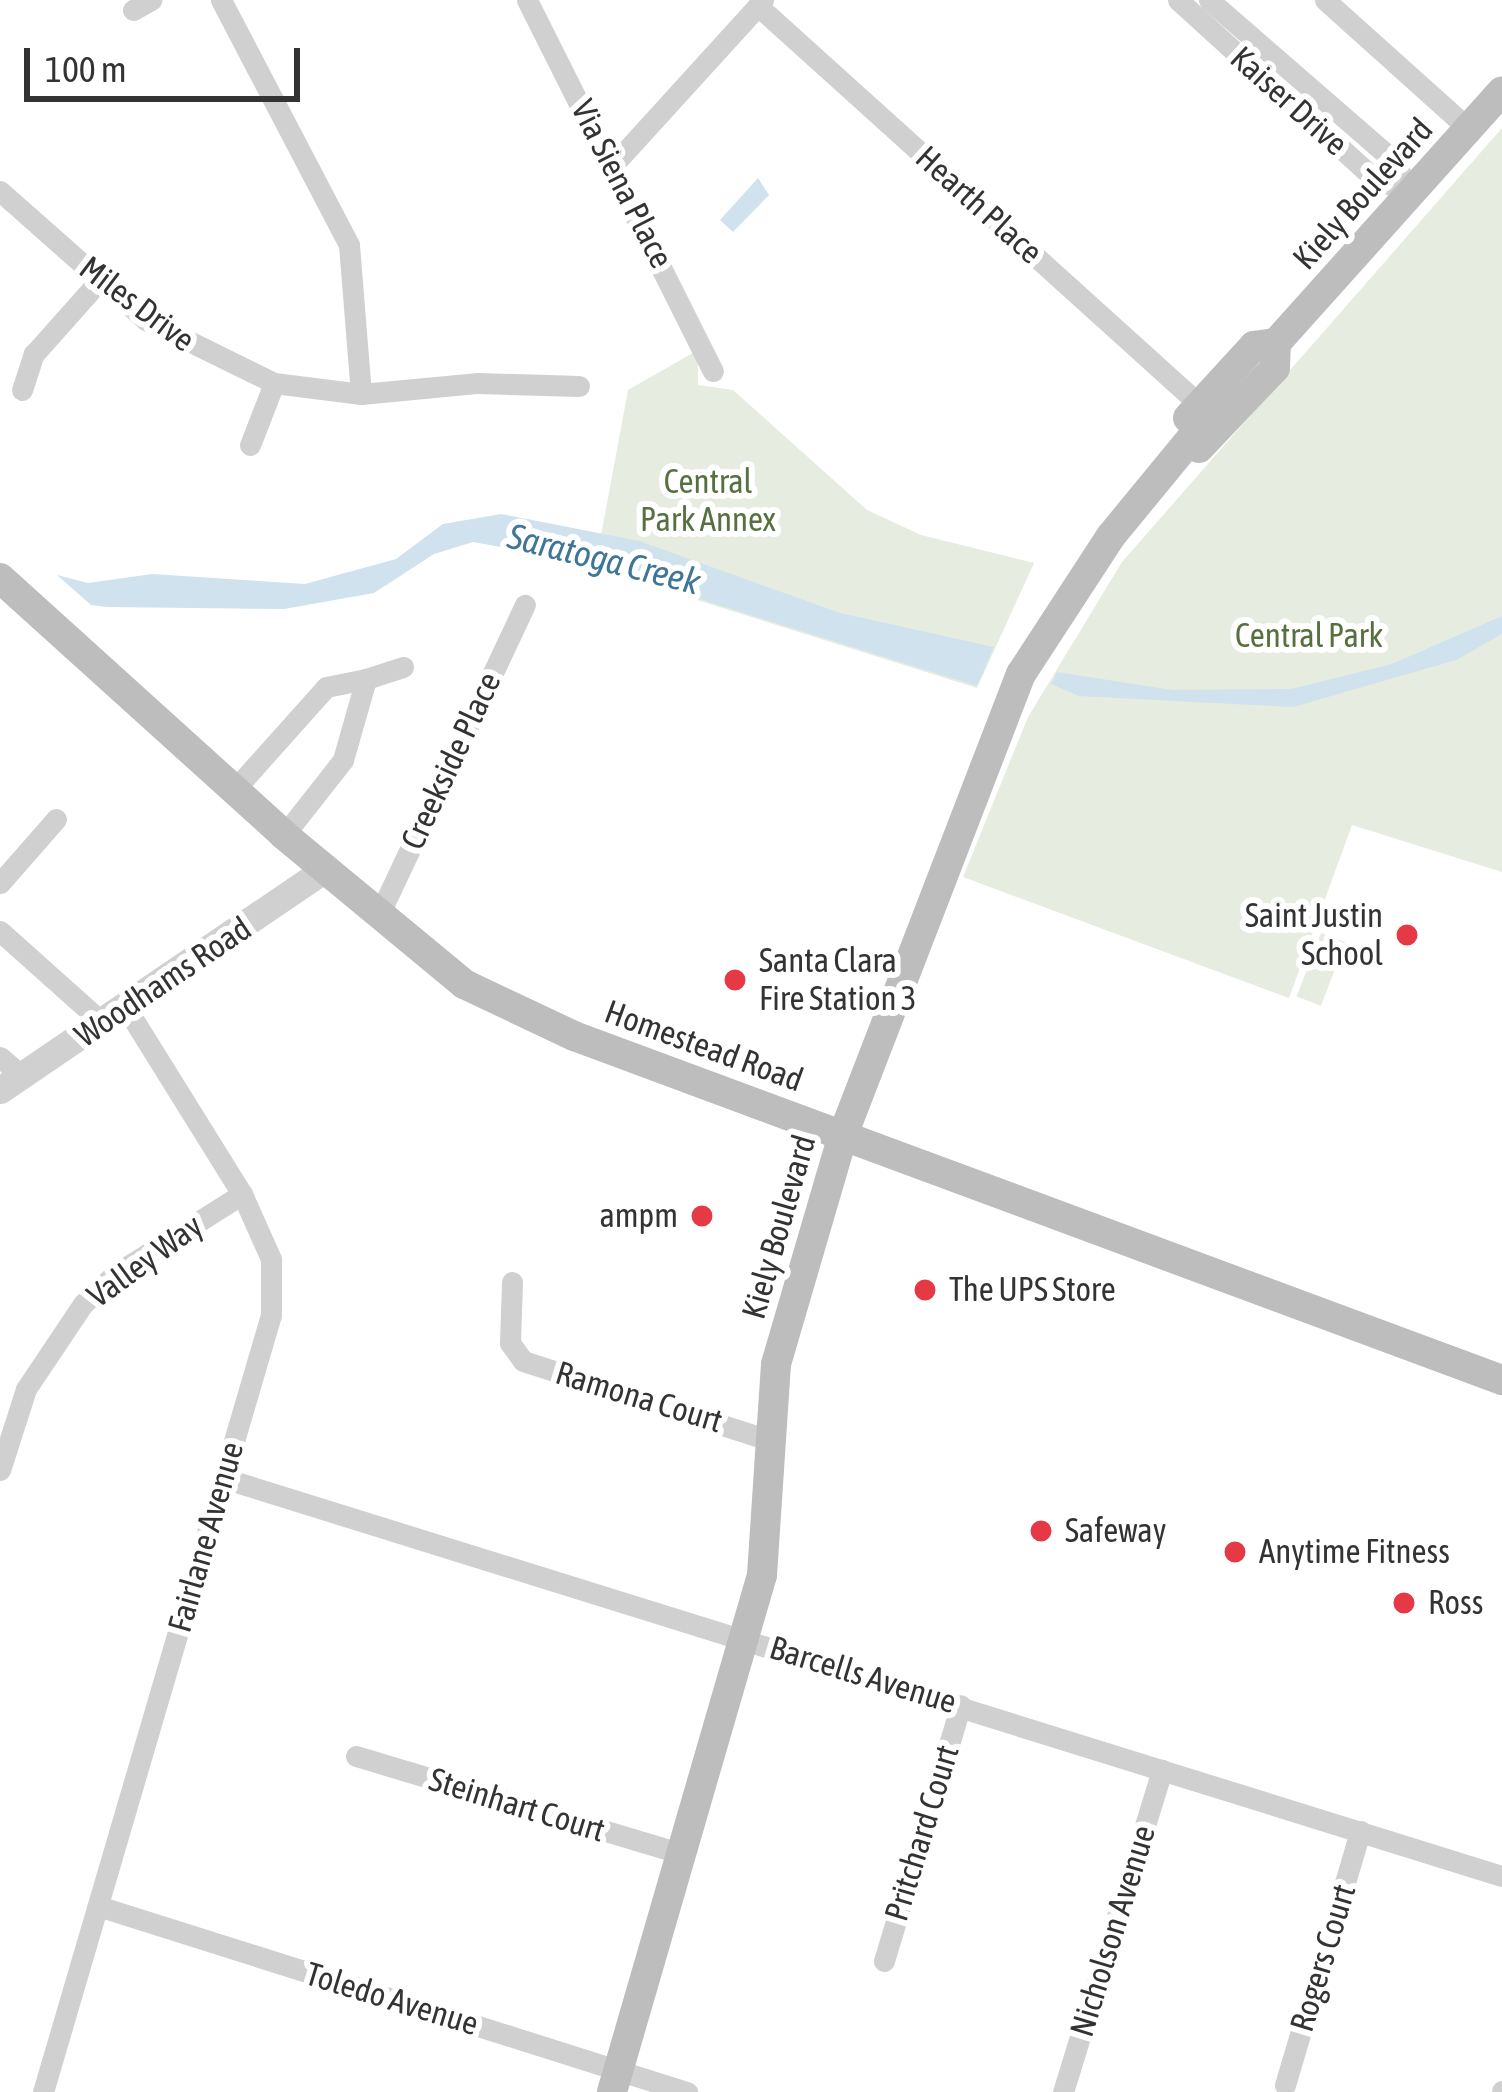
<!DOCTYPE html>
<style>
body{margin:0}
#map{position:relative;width:1502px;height:2092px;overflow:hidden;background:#fff;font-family:"Asap Condensed",sans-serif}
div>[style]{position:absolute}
.green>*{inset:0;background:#e6ecdf;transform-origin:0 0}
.water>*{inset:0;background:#cfe2ee}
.minor>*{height:21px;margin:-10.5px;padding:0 10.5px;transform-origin:10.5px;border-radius:10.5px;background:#d0d0d0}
.tertiary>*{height:27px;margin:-13.5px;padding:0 13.5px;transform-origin:13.5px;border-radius:13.5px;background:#d0d0d0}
.secondary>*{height:30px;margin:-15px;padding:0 15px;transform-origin:15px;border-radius:15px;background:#bdbdbd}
.dots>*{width:33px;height:33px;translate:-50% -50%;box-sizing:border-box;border:6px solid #fff;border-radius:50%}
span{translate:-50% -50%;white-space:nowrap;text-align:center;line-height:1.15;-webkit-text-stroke:12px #fff;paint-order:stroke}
.street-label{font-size:33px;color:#333}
.park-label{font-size:33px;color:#56703f}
.poi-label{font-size:33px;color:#333}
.right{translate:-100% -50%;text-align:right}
.left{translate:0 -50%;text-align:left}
.water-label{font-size:36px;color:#3f7597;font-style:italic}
.scale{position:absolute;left:24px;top:48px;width:276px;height:54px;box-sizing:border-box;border:6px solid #333;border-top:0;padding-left:15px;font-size:36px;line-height:42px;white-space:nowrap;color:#333;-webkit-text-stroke:9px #fff;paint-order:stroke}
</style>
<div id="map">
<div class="green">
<div style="clip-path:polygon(1502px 128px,1502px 872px,1352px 825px,1289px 998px,963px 877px,1028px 717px,1122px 562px)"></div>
<div style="clip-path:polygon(698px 350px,698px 385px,733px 390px,867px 510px,921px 535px,1034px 563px,977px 688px,595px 568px,628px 390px)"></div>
<div style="left:1321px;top:933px;width:26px;height:68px;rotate:21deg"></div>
</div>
<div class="water">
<div style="clip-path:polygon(758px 178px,769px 195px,733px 232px,720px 220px)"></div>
<div style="clip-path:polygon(501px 514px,639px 541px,840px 613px,994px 647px,977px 686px,578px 561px,473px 542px,434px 554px,374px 593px,284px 609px,107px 607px,91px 605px,57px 575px,88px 583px,152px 574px,305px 584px,396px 559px,443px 524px)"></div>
<div style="clip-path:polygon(1502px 616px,1502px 634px,1456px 660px,1293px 707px,1079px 696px,1051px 684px,1057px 672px,1172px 690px,1291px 689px,1392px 664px)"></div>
</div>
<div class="minor">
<div style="left:221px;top:0;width:276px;rotate:62.4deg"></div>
<div style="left:349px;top:245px;width:149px;rotate:85.4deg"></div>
<div style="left:527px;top:0;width:415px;rotate:63.4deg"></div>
<div style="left:1178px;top:0;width:266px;rotate:42.3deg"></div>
<div style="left:1375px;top:179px;width:40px;rotate:21deg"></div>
<div style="left:1209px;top:0;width:242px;rotate:41deg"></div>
<div style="left:1392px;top:159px;width:39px;rotate:60deg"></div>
<div style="left:1325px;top:0;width:193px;rotate:41.9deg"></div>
<div style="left:758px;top:6px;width:595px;rotate:42.07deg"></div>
<div style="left:133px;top:10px;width:21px;rotate:-29deg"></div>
<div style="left:613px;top:165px;width:223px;rotate:-47.7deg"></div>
<div style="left:0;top:191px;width:195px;rotate:41.5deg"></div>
<div style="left:146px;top:320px;width:143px;rotate:26.2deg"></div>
<div style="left:274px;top:383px;width:88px;rotate:7.2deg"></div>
<div style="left:361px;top:394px;width:118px;rotate:-5.4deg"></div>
<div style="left:478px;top:383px;width:101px;rotate:1.7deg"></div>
<div style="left:22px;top:390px;width:38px;rotate:-72deg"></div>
<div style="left:34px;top:354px;width:98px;rotate:-48.3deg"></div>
<div style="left:250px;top:445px;width:66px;rotate:-68.8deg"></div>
<div style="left:366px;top:679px;width:39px;rotate:-18deg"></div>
<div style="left:234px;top:790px;width:138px;rotate:-48.2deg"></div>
<div style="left:326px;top:687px;width:41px;rotate:-11.3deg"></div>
<div style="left:366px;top:679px;width:84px;rotate:105.9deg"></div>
<div style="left:343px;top:760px;width:95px;rotate:128.2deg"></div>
<div style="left:0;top:883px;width:85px;rotate:-48.8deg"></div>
<div style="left:378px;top:917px;width:345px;rotate:-64.8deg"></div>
<div style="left:0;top:931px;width:138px;rotate:41.8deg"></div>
<div style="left:0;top:1057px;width:29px;rotate:41deg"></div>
<div style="left:512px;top:1282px;width:61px;rotate:91.9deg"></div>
<div style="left:510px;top:1343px;width:22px;rotate:54deg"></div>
<div style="left:523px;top:1361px;width:255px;rotate:17.8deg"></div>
<div style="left:0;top:1470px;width:85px;rotate:-72.2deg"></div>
<div style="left:26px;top:1389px;width:102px;rotate:-56.2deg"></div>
<div style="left:83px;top:1304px;width:42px;rotate:-43.1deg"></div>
<div style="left:114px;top:1275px;width:151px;rotate:-32.3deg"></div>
<div style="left:223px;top:1478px;width:1339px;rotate:17.29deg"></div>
<div style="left:356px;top:1756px;width:337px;rotate:16.7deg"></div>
<div style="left:98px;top:1906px;width:618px;rotate:17.53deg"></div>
<div style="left:884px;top:1961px;width:267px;rotate:-73.3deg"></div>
<div style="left:1285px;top:2085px;width:265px;rotate:-73.5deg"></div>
<div style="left:43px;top:2092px;width:810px;rotate:-73.65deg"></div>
<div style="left:271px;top:1315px;width:56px;rotate:-90deg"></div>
<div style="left:271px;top:1259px;width:71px;rotate:-114deg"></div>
<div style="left:242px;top:1194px;width:219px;rotate:-121.9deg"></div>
<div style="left:1063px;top:2092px;width:337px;rotate:-72.9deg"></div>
<div style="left:1502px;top:2092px;width:1px;rotate:-90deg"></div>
</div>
<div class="tertiary">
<div style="left:0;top:1090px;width:392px;rotate:-34.2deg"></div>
</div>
<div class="secondary">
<div style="left:1188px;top:418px;width:98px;rotate:-47.5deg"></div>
<div style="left:1254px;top:346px;width:22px;rotate:-8deg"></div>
<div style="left:1276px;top:343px;width:338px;rotate:-48.1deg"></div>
<div style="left:1199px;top:448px;width:110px;rotate:-46.5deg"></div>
<div style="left:1275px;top:368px;width:25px;rotate:-88deg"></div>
<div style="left:0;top:578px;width:383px;rotate:42.1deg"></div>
<div style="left:284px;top:835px;width:234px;rotate:39.6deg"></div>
<div style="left:464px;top:984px;width:122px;rotate:25.3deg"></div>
<div style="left:574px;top:1036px;width:990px;rotate:20.34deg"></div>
<div style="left:612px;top:2092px;width:538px;rotate:-73.82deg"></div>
<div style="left:762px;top:1575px;width:211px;rotate:-86.2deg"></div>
<div style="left:776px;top:1364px;width:239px;rotate:-73.7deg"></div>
<div style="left:843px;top:1135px;width:494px;rotate:-68.9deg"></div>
<div style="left:1021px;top:674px;width:165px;rotate:-56.9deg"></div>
<div style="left:1111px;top:536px;width:145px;rotate:-50.6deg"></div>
<div style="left:1203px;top:424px;width:19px;rotate:-99deg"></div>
</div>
<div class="dots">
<div style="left:1407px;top:935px;background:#e63946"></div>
<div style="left:735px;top:980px;background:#e63946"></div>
<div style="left:702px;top:1216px;background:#e63946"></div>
<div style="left:925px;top:1290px;background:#e63946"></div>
<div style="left:1041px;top:1531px;background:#e63946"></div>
<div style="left:1235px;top:1552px;background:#e63946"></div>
<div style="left:1404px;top:1603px;background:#e63946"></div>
</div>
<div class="street-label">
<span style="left:1289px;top:101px;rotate:42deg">Kaiser Drive</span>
<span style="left:622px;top:184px;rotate:63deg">Via Siena Place</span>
<span style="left:1363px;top:194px;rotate:-48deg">Kiely Boulevard</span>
<span style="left:979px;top:205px;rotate:42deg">Hearth Place</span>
<span style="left:137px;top:304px;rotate:37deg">Miles Drive</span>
<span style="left:451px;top:761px;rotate:-65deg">Creekside Place</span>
<span style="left:163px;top:982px;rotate:-34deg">Woodhams Road</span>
<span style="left:704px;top:1046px;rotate:20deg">Homestead Road</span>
<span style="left:779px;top:1227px;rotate:-74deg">Kiely Boulevard</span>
<span style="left:145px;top:1261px;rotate:-36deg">Valley Way</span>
<span style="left:639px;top:1397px;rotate:17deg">Ramona Court</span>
<span style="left:206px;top:1537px;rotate:-74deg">Fairlane Avenue</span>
<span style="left:863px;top:1675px;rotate:17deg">Barcells Avenue</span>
<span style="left:517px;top:1805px;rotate:17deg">Steinhart Court</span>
<span style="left:922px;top:1833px;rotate:-73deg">Pritchard Court</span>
<span style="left:1113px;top:1931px;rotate:-73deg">Nicholson Avenue</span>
<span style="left:1323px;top:1958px;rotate:-73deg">Rogers Court</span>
<span style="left:392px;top:1999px;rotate:17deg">Toledo Avenue</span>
</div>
<div class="park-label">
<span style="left:708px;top:501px">Central<br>Park Annex</span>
<span style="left:1309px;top:636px">Central Park</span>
</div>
<div class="poi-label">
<span class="right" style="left:1383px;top:935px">Saint Justin<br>School</span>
<span class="left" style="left:759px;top:980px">Santa Clara<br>Fire Station 3</span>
<span class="right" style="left:678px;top:1216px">ampm</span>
<span class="left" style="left:949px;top:1290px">The UPS Store</span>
<span class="left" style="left:1065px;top:1531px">Safeway</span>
<span class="left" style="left:1259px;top:1552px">Anytime Fitness</span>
<span class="left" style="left:1428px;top:1603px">Ross</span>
</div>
<div class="water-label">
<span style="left:604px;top:559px;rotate:14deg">Saratoga Creek</span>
</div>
<div class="scale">100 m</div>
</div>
